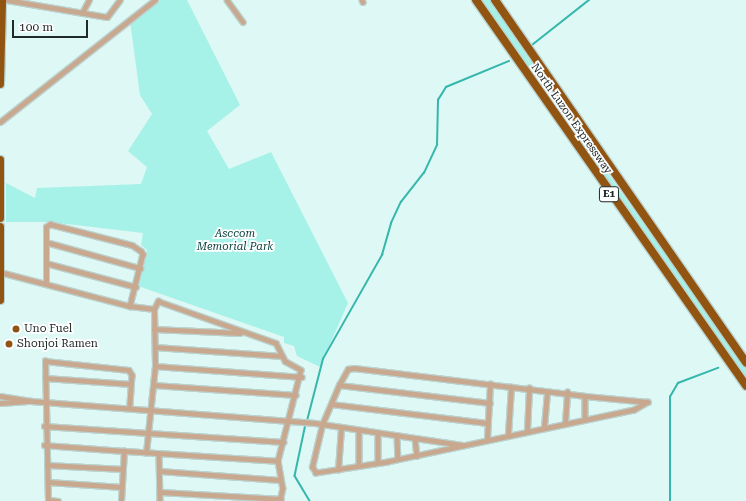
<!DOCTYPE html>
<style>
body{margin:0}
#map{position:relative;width:746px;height:501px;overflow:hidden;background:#ddf8f5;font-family:"Roboto Serif",serif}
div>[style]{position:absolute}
.green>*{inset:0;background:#a6f2e8}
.stream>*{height:1.5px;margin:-0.75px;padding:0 0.75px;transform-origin:0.75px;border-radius:0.75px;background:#35b7ac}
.roads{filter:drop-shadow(1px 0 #bbd3d0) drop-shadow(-1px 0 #bbd3d0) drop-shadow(0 1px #bbd3d0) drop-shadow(0 -1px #bbd3d0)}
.street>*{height:4.5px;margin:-2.25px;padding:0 2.25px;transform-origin:2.25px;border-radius:2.25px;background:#c8a990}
.highway>*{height:8px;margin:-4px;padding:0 4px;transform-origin:4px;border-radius:4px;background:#925411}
.dots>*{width:11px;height:11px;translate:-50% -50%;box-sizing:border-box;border:2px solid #fff;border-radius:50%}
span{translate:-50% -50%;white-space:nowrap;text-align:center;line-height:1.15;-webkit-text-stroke:3.5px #fff;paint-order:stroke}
.shield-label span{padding:1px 3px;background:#fff;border:1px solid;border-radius:3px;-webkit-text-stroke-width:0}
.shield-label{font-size:10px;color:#202a29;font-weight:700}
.street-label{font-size:11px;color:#202a29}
.park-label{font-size:11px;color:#0b443f;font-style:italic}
.poi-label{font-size:11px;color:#202a29}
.left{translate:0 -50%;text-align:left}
.scale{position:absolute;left:12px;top:20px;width:76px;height:18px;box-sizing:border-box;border:2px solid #202a29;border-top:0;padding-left:5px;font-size:12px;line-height:14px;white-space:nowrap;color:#202a29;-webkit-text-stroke:3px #fff;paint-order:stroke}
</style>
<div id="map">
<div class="green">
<div style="clip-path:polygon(157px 0,187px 0,240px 105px,207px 131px,229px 169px,271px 152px,348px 303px,320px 367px,297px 356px,294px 346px,284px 343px,284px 337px,138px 286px,147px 250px,141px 245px,143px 233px,50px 222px,6px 222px,6px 183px,35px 198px,37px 188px,141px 184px,147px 167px,128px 151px,152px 114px,140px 95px,130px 21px)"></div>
<div style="clip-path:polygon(482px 0,489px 0,598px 160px,746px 368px,746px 378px)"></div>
</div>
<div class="stream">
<div style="left:532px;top:45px;width:73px;rotate:-38.3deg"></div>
<div style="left:307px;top:421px;width:64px;rotate:-75.5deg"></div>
<div style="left:323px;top:359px;width:120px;rotate:-60.4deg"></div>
<div style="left:382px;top:255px;width:33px;rotate:-74deg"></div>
<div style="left:391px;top:223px;width:23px;rotate:-65deg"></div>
<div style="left:401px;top:202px;width:37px;rotate:-52deg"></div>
<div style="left:424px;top:173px;width:31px;rotate:-65deg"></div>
<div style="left:437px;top:145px;width:45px;rotate:-88.7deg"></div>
<div style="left:438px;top:100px;width:15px;rotate:-58deg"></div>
<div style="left:446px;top:87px;width:68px;rotate:-22.4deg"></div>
<div style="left:306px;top:424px;width:53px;rotate:101.9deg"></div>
<div style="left:295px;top:476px;width:29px;rotate:59deg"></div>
<div style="left:670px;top:501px;width:104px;rotate:-90deg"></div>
<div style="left:670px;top:397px;width:16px;rotate:-60deg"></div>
<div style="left:678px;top:383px;width:43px;rotate:-20.6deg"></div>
</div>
<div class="roads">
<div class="street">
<div style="left:7px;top:0;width:101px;rotate:9.6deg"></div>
<div style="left:107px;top:17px;width:21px;rotate:-53deg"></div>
<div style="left:227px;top:0;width:27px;rotate:54deg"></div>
<div style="left:362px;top:0;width:2px;rotate:63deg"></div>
<div style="left:82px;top:13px;width:15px;rotate:-62deg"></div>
<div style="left:0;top:122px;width:197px;rotate:-38.2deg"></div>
<div style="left:46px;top:242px;width:98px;rotate:15.5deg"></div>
<div style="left:46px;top:263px;width:93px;rotate:14.9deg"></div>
<div style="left:0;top:272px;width:134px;rotate:14.7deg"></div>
<div style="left:130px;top:306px;width:24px;rotate:7deg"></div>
<div style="left:46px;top:284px;width:57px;rotate:-90deg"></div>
<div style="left:46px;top:227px;width:5px;rotate:-37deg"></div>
<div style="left:50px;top:224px;width:85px;rotate:14.4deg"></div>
<div style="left:132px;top:245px;width:11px;rotate:34deg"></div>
<div style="left:141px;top:251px;width:4px;rotate:56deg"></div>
<div style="left:143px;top:254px;width:54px;rotate:104deg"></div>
<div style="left:154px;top:329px;width:86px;rotate:2.7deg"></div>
<div style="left:155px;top:347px;width:127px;rotate:4.1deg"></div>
<div style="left:155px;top:366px;width:147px;rotate:4.3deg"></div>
<div style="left:354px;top:368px;width:233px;rotate:6.9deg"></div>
<div style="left:585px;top:396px;width:63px;rotate:5.4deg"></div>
<div style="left:648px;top:402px;width:16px;rotate:150deg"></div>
<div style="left:634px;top:410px;width:251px;rotate:168.1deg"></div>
<div style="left:388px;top:462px;width:73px;rotate:171.3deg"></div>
<div style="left:316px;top:473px;width:7px;rotate:-124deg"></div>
<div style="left:312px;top:467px;width:43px;rotate:-76.6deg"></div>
<div style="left:322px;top:425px;width:43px;rotate:-67deg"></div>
<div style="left:339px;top:385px;width:18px;rotate:-61deg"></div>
<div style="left:348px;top:369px;width:6px;rotate:-9deg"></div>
<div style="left:45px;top:378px;width:86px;rotate:4deg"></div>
<div style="left:154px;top:385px;width:142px;rotate:4deg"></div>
<div style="left:339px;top:385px;width:152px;rotate:6.8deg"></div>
<div style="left:0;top:396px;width:31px;rotate:9deg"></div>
<div style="left:31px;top:401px;width:285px;rotate:4.4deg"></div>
<div style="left:315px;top:423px;width:150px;rotate:8.5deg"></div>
<div style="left:585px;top:396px;width:23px;rotate:90deg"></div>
<div style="left:0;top:403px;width:31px;rotate:-4deg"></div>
<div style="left:331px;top:404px;width:157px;rotate:6.9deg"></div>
<div style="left:565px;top:423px;width:31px;rotate:-86deg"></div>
<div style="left:44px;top:426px;width:240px;rotate:3.8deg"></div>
<div style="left:544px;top:427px;width:35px;rotate:-85deg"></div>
<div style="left:359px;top:430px;width:35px;rotate:90deg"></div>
<div style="left:527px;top:431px;width:43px;rotate:-87.3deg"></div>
<div style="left:378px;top:433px;width:30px;rotate:90deg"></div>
<div style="left:508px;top:434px;width:47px;rotate:-86.3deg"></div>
<div style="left:397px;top:435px;width:24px;rotate:88deg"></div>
<div style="left:415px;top:438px;width:18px;rotate:84deg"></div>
<div style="left:487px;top:439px;width:55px;rotate:-86.9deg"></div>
<div style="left:44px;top:445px;width:80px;rotate:4.3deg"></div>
<div style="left:146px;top:453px;width:87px;rotate:-84.1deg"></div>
<div style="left:155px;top:366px;width:57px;rotate:-91deg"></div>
<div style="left:154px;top:309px;width:9px;rotate:-63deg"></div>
<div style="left:158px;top:301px;width:125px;rotate:19.6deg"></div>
<div style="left:276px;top:343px;width:20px;rotate:63deg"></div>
<div style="left:285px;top:361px;width:18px;rotate:29deg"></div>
<div style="left:301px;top:370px;width:94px;rotate:104.2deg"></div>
<div style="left:278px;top:461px;width:27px;rotate:80deg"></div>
<div style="left:283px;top:488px;width:13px;rotate:103deg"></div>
<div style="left:159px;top:454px;width:47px;rotate:88.8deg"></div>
<div style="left:47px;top:465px;width:76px;rotate:3deg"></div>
<div style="left:338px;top:470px;width:42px;rotate:-85.9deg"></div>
<div style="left:160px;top:471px;width:120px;rotate:4.3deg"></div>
<div style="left:48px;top:482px;width:74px;rotate:3.9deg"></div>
<div style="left:160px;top:492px;width:121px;rotate:3.3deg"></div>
<div style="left:48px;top:500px;width:10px;rotate:6deg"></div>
<div style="left:48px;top:501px;width:140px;rotate:-91.2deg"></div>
<div style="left:45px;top:361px;width:84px;rotate:6.1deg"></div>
<div style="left:129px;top:370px;width:6px;rotate:59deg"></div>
<div style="left:132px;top:375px;width:32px;rotate:94deg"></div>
<div style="left:121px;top:501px;width:50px;rotate:-86.6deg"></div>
<div style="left:124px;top:451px;width:154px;rotate:3.7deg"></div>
</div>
<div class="highway">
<div style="left:476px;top:0;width:471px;rotate:55deg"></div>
<div style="left:495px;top:0;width:441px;rotate:55.3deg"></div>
<div style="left:0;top:84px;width:84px;rotate:-88.6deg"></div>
<div style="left:0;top:160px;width:58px;rotate:90deg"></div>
<div style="left:0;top:227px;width:73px;rotate:90deg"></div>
</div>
</div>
<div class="dots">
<div style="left:16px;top:329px;background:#8f5313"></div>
<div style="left:9px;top:344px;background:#8f5313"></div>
</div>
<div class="shield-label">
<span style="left:609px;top:194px">E1</span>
</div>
<div class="street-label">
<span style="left:571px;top:119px;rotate:55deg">North Luzon Expressway</span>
</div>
<div class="park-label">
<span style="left:235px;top:241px">Asccom<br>Memorial Park</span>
</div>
<div class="poi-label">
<span class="left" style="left:24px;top:329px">Uno Fuel</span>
<span class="left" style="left:17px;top:344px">Shonjoi Ramen</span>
</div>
<div class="scale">100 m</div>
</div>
